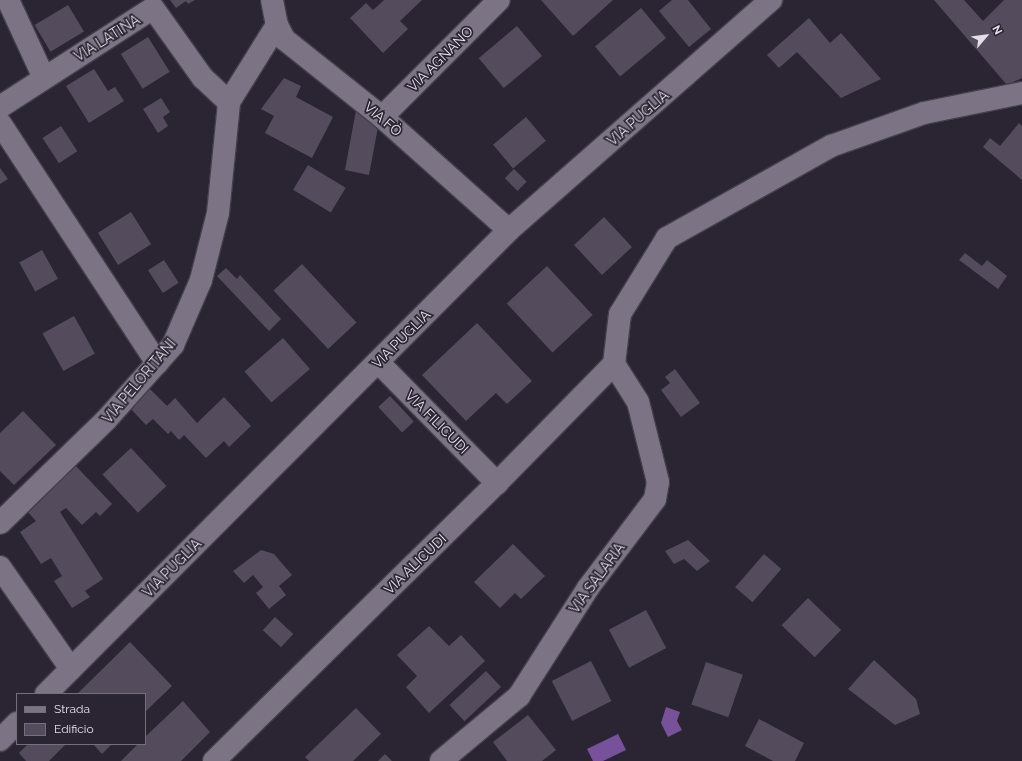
<!DOCTYPE html>
<meta charset="utf-8">
<style>
body{margin:0}
#map{position:relative;width:1022px;height:761px;overflow:hidden;background:#2b2432;font-family:Raleway,sans-serif}
div>[style]{position:absolute}
.water>*{inset:0;background:#78519b}
.building>*{inset:0;background:#544c5c;transform-origin:0 0}
.roads{filter:drop-shadow(1px 0 #453f4b) drop-shadow(-1px 0 #453f4b) drop-shadow(0 1px #453f4b) drop-shadow(0 -1px #453f4b)}
.minor>*{height:22px;margin:-11px;padding:0 11px;transform-origin:11px;border-radius:11px;background:#7c7485}
span{translate:-50% -50%;white-space:nowrap;text-align:center;line-height:1.15;-webkit-text-stroke:3.5px #2b2432;paint-order:stroke}
.street-label{font-size:14px;color:#e3dee8}
.legend{position:absolute;left:16px;top:693px;width:130px;height:52px;box-sizing:border-box;background:#2b2432;border:1px solid #756e7b;margin:0;padding:5px 7px;list-style:none;font-size:12px;color:#e3dee8}
.legend li{display:flex;align-items:center;gap:8px;height:20px}
.legend b{width:20px;border:1px solid #756e7b}
.north{position:absolute;left:966px;top:16px;width:40px;height:40px;-webkit-text-stroke:3px #2b2432;paint-order:stroke;rotate:62deg;font-size:11px;font-weight:700;line-height:16px;text-align:center;color:#e3dee8}
.north::after{content:'';display:block;margin:auto;width:14px;height:18px;background:#e3dee8;clip-path:polygon(50% 0,100% 100%,50% 72%,0 100%)}
</style>
<div id="map">
<div class="water">
<div style="clip-path:polygon(666px 707px,680px 712px,677px 721px,682px 730px,668px 737px,661px 723px)"></div>
<div style="clip-path:polygon(618px 734px,626px 750px,603px 761px,593px 761px,587px 749px)"></div>
</div>
<div class="building">
<div style="clip-path:polygon(170px 0,195px 0,188px 4px,186px 1px,176px 8px)"></div>
<div style="clip-path:polygon(384px 0,422px 0,400px 21px,408px 29px,383px 53px,350px 18px,366px 3px,373px 10px)"></div>
<div style="clip-path:polygon(541px 0,613px 0,573px 36px)"></div>
<div style="clip-path:polygon(672px 0,688px 0,711px 29px,689px 47px,659px 11px)"></div>
<div style="clip-path:polygon(934px 0,964px 0,983px 21px,1004px 0,1022px 0,1022px 78px,1007px 85px)"></div>
<div style="left:68px;top:5px;width:31px;height:39px;rotate:59deg"></div>
<div style="left:641px;top:8px;width:39px;height:60px;rotate:50deg"></div>
<div style="clip-path:polygon(809px 18px,830px 43px,841px 33px,881px 79px,841px 98px,797px 52px,779px 68px,767px 55px)"></div>
<div style="left:517px;top:26px;width:39px;height:50px;rotate:50deg"></div>
<div style="left:148px;top:37px;width:41px;height:32px;rotate:58deg"></div>
<div style="clip-path:polygon(94px 69px,108px 91px,115px 87px,124px 101px,89px 123px,66px 86px)"></div>
<div style="clip-path:polygon(284px 78px,301px 86px,296px 97px,333px 117px,312px 158px,265px 133px,274px 116px,261px 109px)"></div>
<div style="clip-path:polygon(161px 98px,170px 112px,163px 117px,168px 126px,158px 133px,143px 109px)"></div>
<div style="clip-path:polygon(356px 110px,378px 127px,369px 175px,345px 170px)"></div>
<div style="left:526px;top:117px;width:31px;height:43px;rotate:50deg"></div>
<div style="clip-path:polygon(1019px 123px,1022px 126px,1022px 180px,983px 147px,990px 138px,1000px 146px)"></div>
<div style="left:61px;top:126px;width:30px;height:22px;rotate:57deg"></div>
<div style="left:308px;top:165px;width:44px;height:29px;rotate:31deg"></div>
<div style="clip-path:polygon(0 168px,8px 179px,0 184px)"></div>
<div style="left:514px;top:169px;width:18px;height:13px;rotate:45deg"></div>
<div style="left:131px;top:212px;width:38px;height:39px;rotate:58deg"></div>
<div style="left:604px;top:217px;width:41px;height:41px;rotate:47deg"></div>
<div style="left:42px;top:250px;width:33px;height:26px;rotate:61deg"></div>
<div style="clip-path:polygon(965px 253px,982px 266px,987px 260px,1007px 276px,998px 289px,959px 260px)"></div>
<div style="left:164px;top:260px;width:27px;height:19px;rotate:57deg"></div>
<div style="left:302px;top:264px;width:80px;height:39px;rotate:47deg"></div>
<div style="left:547px;top:266px;width:67px;height:55px;rotate:47deg"></div>
<div style="clip-path:polygon(226px 268px,237px 279px,240px 275px,281px 319px,269px 331px,217px 276px)"></div>
<div style="left:74px;top:316px;width:43px;height:36px;rotate:61deg"></div>
<div style="clip-path:polygon(477px 323px,532px 381px,507px 404px,496px 393px,466px 421px,422px 375px)"></div>
<div style="left:283px;top:338px;width:41px;height:51px;rotate:49deg"></div>
<div style="clip-path:polygon(675px 369px,700px 403px,681px 417px,661px 390px,670px 383px,665px 377px)"></div>
<div style="clip-path:polygon(149px 388px,167px 406px,175px 398px,197px 423px,224px 397px,251px 426px,229px 447px,224px 441px,206px 458px,184px 435px,179px 440px,171px 431px,168px 434px,153px 419px,146px 425px,129px 407px)"></div>
<div style="left:390px;top:396px;width:35px;height:16px;rotate:47deg"></div>
<div style="clip-path:polygon(23px 411px,56px 445px,14px 485px,0 471px,0 433px)"></div>
<div style="left:131px;top:448px;width:52px;height:39px;rotate:47deg"></div>
<div style="clip-path:polygon(74px 464px,112px 504px,100px 516px,96px 512px,82px 525px,66px 508px,60px 512px,103px 579px,85px 591px,90px 597px,72px 608px,54px 581px,62px 576px,51px 558px,41px 564px,20px 532px,36px 521px,26px 510px)"></div>
<div style="clip-path:polygon(688px 540px,710px 561px,697px 571px,684px 559px,674px 564px,665px 551px)"></div>
<div style="clip-path:polygon(513px 544px,545px 576px,521px 599px,515px 593px,500px 608px,474px 582px)"></div>
<div style="clip-path:polygon(261px 550px,274px 554px,292px 575px,279px 586px,286px 595px,269px 609px,256px 593px,263px 587px,253px 575px,244px 583px,233px 571px)"></div>
<div style="left:764px;top:554px;width:23px;height:44px;rotate:41deg"></div>
<div style="left:808px;top:598px;width:46px;height:38px;rotate:44deg"></div>
<div style="left:646px;top:610px;width:43px;height:42px;rotate:62deg"></div>
<div style="left:275px;top:617px;width:25px;height:18px;rotate:43deg"></div>
<div style="clip-path:polygon(429px 626px,449px 646px,461px 635px,485px 661px,429px 713px,406px 687px,417px 676px,397px 655px)"></div>
<div style="clip-path:polygon(130px 642px,172px 686px,145px 712px,145px 694px,77px 694px)"></div>
<div style="clip-path:polygon(874px 660px,916px 699px,920px 714px,895px 725px,848px 689px)"></div>
<div style="left:591px;top:661px;width:45px;height:44px;rotate:63deg"></div>
<div style="left:706px;top:662px;width:39px;height:45px;rotate:19deg"></div>
<div style="left:486px;top:671px;width:22px;height:50px;rotate:47deg"></div>
<div style="clip-path:polygon(183px 701px,210px 732px,181px 761px,121px 761px,138px 744px,145px 744px,145px 737px)"></div>
<div style="clip-path:polygon(356px 708px,381px 734px,353px 761px,309px 761px,305px 757px)"></div>
<div style="clip-path:polygon(528px 715px,556px 750px,542px 761px,507px 761px,493px 742px)"></div>
<div style="clip-path:polygon(759px 719px,804px 743px,795px 761px,773px 761px,745px 746px)"></div>
<div style="clip-path:polygon(28px 744px,66px 744px,49px 761px,26px 761px,19px 753px)"></div>
<div style="clip-path:polygon(93px 744px,112px 744px,102px 754px)"></div>
<div style="clip-path:polygon(385px 754px,392px 761px,378px 761px)"></div>
</div>
<div class="roads">
<div class="minor">
<div style="left:8px;top:0;width:86px;rotate:65.2deg"></div>
<div style="left:272px;top:0;width:25px;rotate:79deg"></div>
<div style="left:277px;top:25px;width:16px;rotate:63deg"></div>
<div style="left:284px;top:39px;width:125px;rotate:38.5deg"></div>
<div style="left:382px;top:117px;width:170px;rotate:41.7deg"></div>
<div style="left:0;top:107px;width:182px;rotate:-32.9deg"></div>
<div style="left:153px;top:8px;width:86px;rotate:54.5deg"></div>
<div style="left:203px;top:78px;width:35px;rotate:43deg"></div>
<div style="left:382px;top:117px;width:165px;rotate:-45deg"></div>
<div style="left:0;top:123px;width:287px;rotate:56.8deg"></div>
<div style="left:378px;top:362px;width:170px;rotate:45.5deg"></div>
<div style="left:614px;top:364px;width:50px;rotate:-83.2deg"></div>
<div style="left:620px;top:314px;width:89px;rotate:-58.3deg"></div>
<div style="left:667px;top:238px;width:188px;rotate:-29.3deg"></div>
<div style="left:831px;top:146px;width:99px;rotate:-19.5deg"></div>
<div style="left:924px;top:113px;width:100px;rotate:-11.5deg"></div>
<div style="left:0;top:523px;width:148px;rotate:-44.2deg"></div>
<div style="left:106px;top:420px;width:101px;rotate:-48.2deg"></div>
<div style="left:173px;top:345px;width:71px;rotate:-66.7deg"></div>
<div style="left:201px;top:280px;width:69px;rotate:-75.8deg"></div>
<div style="left:218px;top:213px;width:112px;rotate:-84.3deg"></div>
<div style="left:229px;top:102px;width:91px;rotate:-58.1deg"></div>
<div style="left:0;top:567px;width:124px;rotate:55.2deg"></div>
<div style="left:46px;top:694px;width:655px;rotate:-45.06deg"></div>
<div style="left:509px;top:230px;width:349px;rotate:-41.3deg"></div>
<div style="left:0;top:740px;width:24px;rotate:-45deg"></div>
<div style="left:214px;top:761px;width:397px;rotate:-44.5deg"></div>
<div style="left:497px;top:483px;width:167px;rotate:-45.5deg"></div>
<div style="left:441px;top:761px;width:102px;rotate:-39.8deg"></div>
<div style="left:519px;top:696px;width:128px;rotate:-57.4deg"></div>
<div style="left:588px;top:588px;width:111px;rotate:-53deg"></div>
<div style="left:655px;top:499px;width:17px;rotate:-80deg"></div>
<div style="left:658px;top:482px;width:82px;rotate:-104deg"></div>
<div style="left:638px;top:402px;width:45px;rotate:-122.3deg"></div>
</div>
</div>
<div class="street-label">
<span style="left:107px;top:38px;rotate:-32deg">VIA LATINA</span>
<span style="left:440px;top:59px;rotate:-45deg">VIA AGNANO</span>
<span style="left:638px;top:118px;rotate:-41deg">VIA PUGLIA</span>
<span style="left:383px;top:119px;rotate:40deg">VIA FÒ</span>
<span style="left:401px;top:339px;rotate:-45deg">VIA PUGLIA</span>
<span style="left:139px;top:381px;rotate:-50deg">VIA PELORITANI</span>
<span style="left:437px;top:422px;rotate:45deg">VIA FILICUDI</span>
<span style="left:415px;top:564px;rotate:-44deg">VIA ALICUDI</span>
<span style="left:172px;top:568px;rotate:-45deg">VIA PUGLIA</span>
<span style="left:597px;top:578px;rotate:-54deg">VIA SALARIA</span>
</div>
<ul class="legend">
<li><b style="height:5px;background:#7c7485"></b>Strada</li>
<li><b style="height:11px;background:#544c5c"></b>Edificio</li>
</ul>
<div class="north">N</div>
</div>
